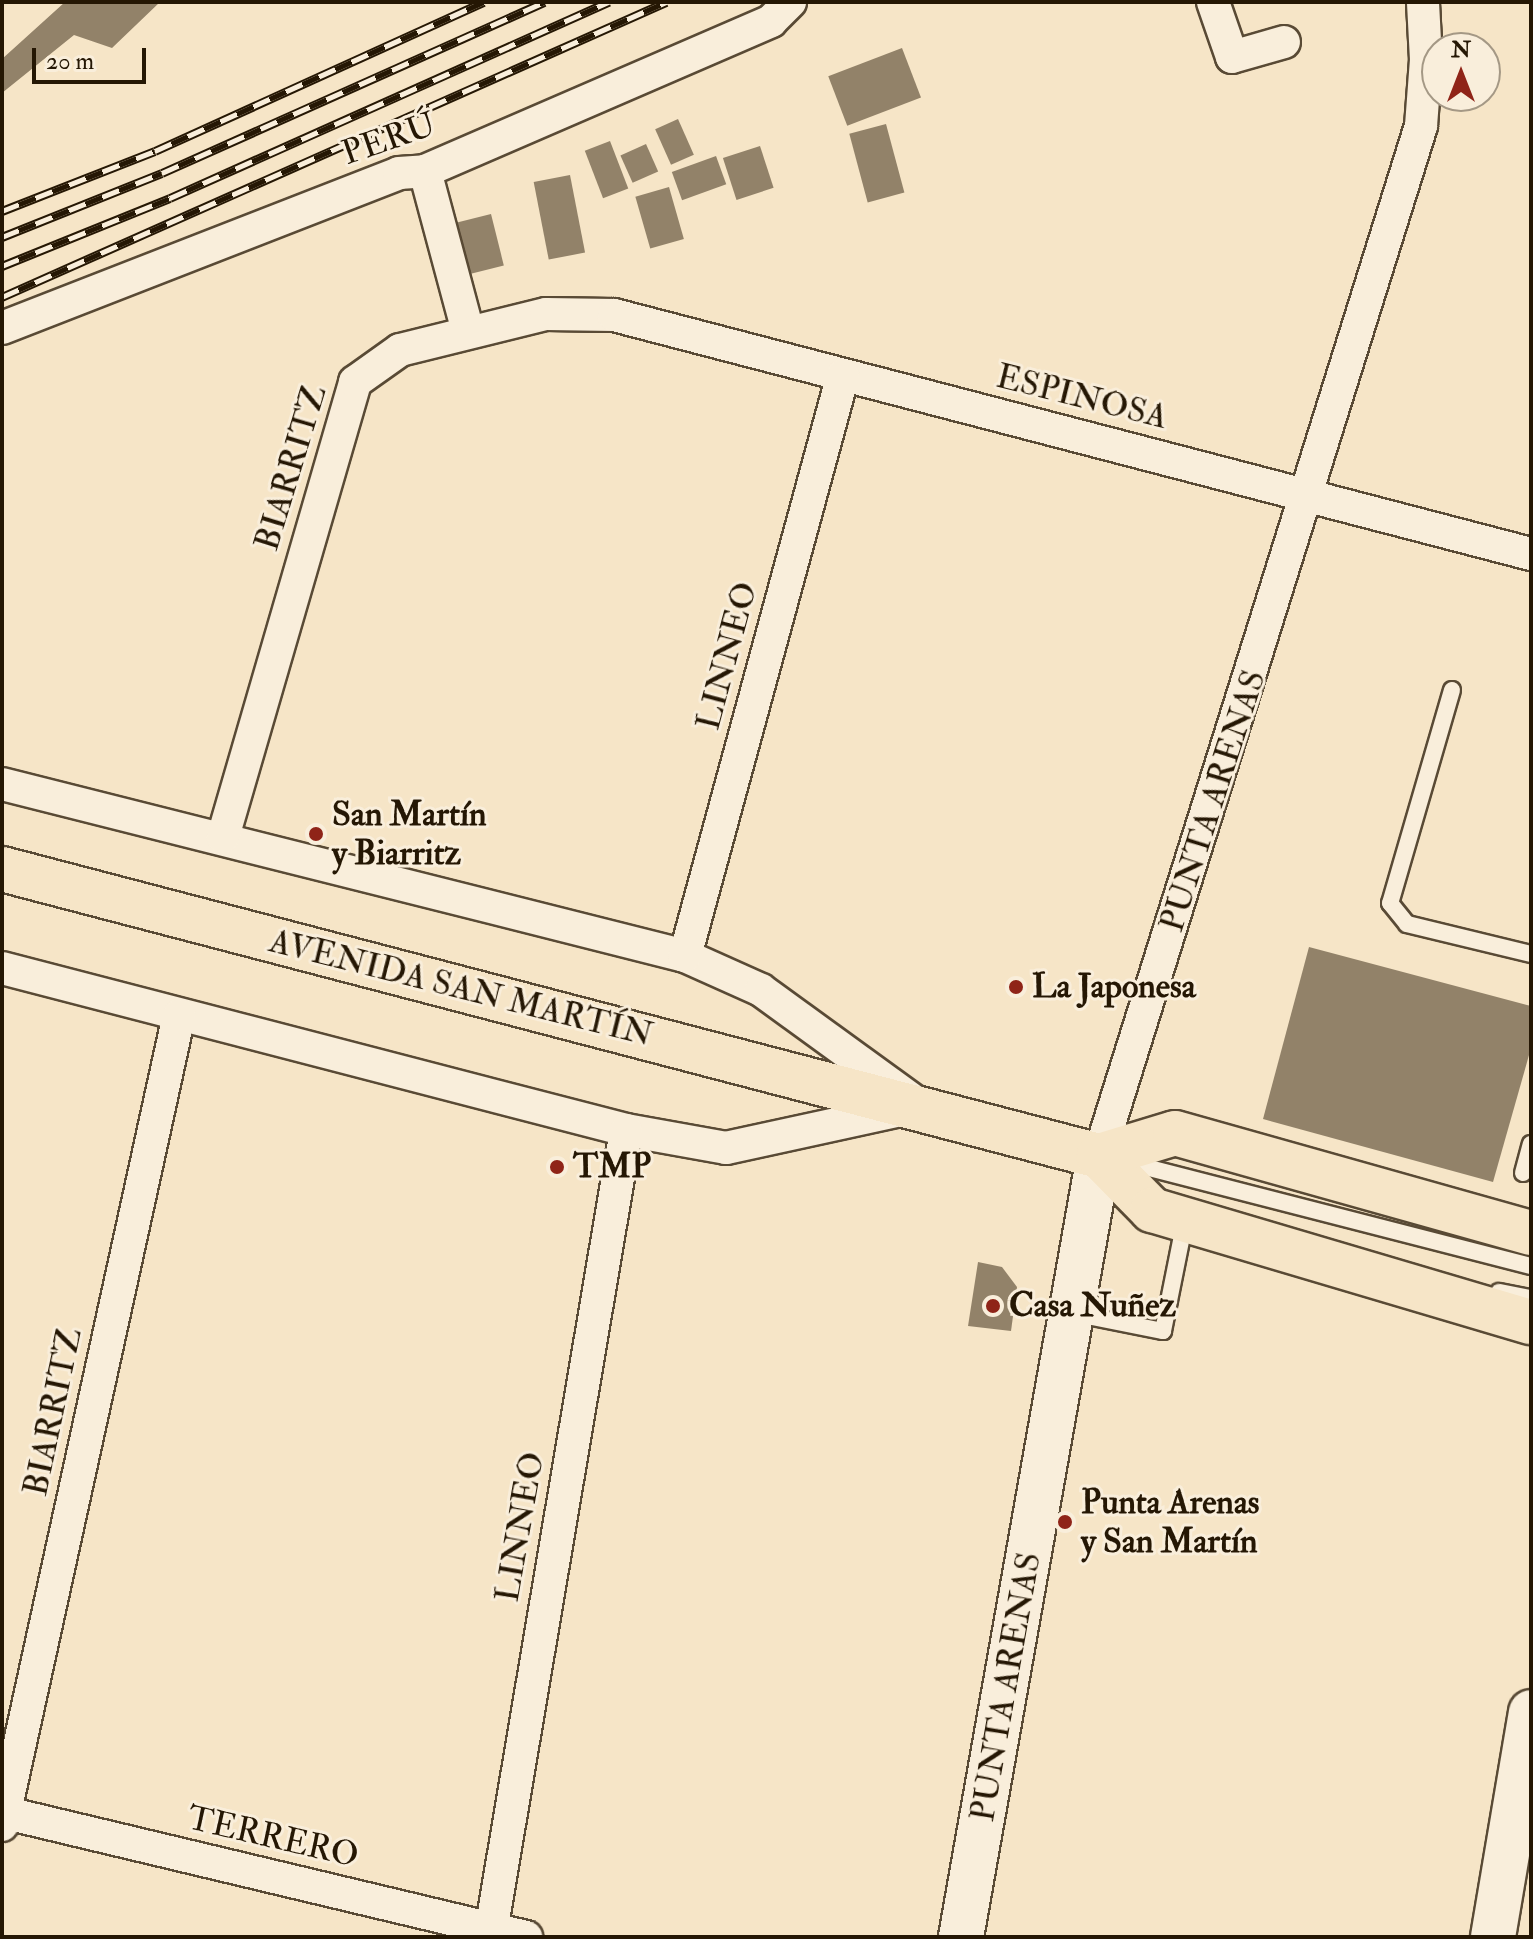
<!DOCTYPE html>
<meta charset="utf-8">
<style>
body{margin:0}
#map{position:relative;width:1533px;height:1939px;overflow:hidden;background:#f6e5c7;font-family:"IM FELL Double Pica",serif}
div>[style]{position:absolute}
.building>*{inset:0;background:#928269;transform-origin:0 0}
.roads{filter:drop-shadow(2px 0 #594a35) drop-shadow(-2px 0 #594a35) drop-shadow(0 2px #594a35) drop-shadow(0 -2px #594a35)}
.lane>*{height:16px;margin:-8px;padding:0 8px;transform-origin:8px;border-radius:8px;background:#f9eedb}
.street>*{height:32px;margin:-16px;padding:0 16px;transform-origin:16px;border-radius:16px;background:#f9eedb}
.secondary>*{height:44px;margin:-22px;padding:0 22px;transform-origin:22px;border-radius:22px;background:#f9eedb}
.primary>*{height:44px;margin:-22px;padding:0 22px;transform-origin:22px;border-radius:22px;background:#f6e5c7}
.rail>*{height:9px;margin-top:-4.5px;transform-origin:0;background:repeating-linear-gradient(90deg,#f9eedb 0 18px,#251704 0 36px);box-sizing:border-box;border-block:2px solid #251704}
.dots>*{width:22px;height:22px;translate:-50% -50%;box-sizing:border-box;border:4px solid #f9eedb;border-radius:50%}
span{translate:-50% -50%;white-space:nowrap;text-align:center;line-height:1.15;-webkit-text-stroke:6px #f9eedb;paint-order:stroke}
.street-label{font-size:34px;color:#251704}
.poi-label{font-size:34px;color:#251704;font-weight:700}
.left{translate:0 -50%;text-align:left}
.frame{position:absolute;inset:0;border:4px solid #251704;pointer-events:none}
.north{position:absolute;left:1421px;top:32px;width:80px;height:80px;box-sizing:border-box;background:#f9eedb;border:2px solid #a49885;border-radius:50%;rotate:0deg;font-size:22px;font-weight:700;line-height:32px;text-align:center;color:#251704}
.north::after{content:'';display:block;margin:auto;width:28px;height:36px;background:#8f2418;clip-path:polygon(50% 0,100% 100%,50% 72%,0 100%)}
.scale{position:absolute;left:32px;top:48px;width:114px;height:36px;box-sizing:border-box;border:4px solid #251704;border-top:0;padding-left:10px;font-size:24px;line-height:28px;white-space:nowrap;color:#251704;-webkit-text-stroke:6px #f9eedb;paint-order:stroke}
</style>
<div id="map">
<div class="building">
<div style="clip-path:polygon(65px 2px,160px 2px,112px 48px,74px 35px,2px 93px,2px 59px)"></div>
<div style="left:902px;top:48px;width:53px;height:79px;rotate:69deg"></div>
<div style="left:678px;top:119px;width:39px;height:25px;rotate:66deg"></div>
<div style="left:886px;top:124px;width:71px;height:38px;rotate:75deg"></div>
<div style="left:610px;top:141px;width:51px;height:27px;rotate:69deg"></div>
<div style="left:646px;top:144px;width:30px;height:28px;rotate:66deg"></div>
<div style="left:760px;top:146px;width:44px;height:39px;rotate:72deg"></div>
<div style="left:716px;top:156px;width:30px;height:47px;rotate:70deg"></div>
<div style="left:570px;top:175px;width:79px;height:37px;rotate:79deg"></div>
<div style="left:669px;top:187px;width:54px;height:35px;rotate:74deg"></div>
<div style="left:491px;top:214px;width:53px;height:36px;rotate:76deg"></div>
<div style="clip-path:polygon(1309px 947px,1531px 1006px,1531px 1048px,1493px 1182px,1263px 1119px)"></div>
<div style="clip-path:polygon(978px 1262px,1002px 1267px,1017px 1287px,1011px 1331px,968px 1326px)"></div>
</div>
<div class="roads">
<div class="lane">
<div style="left:1452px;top:690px;width:222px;rotate:106.2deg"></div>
<div style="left:1390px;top:903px;width:27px;rotate:51deg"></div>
<div style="left:1407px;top:924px;width:128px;rotate:13.6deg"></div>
<div style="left:1122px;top:1161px;width:422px;rotate:14.4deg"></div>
<div style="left:1523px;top:1173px;width:30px;rotate:-75deg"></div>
<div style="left:1499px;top:1292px;width:33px;rotate:11deg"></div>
<div style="left:1072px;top:1313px;width:93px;rotate:11.2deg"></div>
<div style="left:1163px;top:1331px;width:112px;rotate:-78.7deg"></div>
</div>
<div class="street">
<div style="left:1213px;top:2px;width:58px;rotate:70.9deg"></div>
<div style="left:1232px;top:57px;width:54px;rotate:-16.1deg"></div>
<div style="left:425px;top:171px;width:167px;rotate:75deg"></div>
<div style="left:2px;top:328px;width:426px;rotate:-21.3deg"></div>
<div style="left:399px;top:173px;width:26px;rotate:-4deg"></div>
<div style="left:425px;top:171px;width:377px;rotate:-23.4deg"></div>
<div style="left:771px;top:21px;width:27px;rotate:-45deg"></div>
<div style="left:2px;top:784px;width:704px;rotate:14.13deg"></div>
<div style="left:685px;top:956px;width:83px;rotate:24.1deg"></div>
<div style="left:761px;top:990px;width:189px;rotate:36deg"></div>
<div style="left:223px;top:837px;width:474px;rotate:-73.8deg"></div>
<div style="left:355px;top:382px;width:55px;rotate:-35.4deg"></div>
<div style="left:400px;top:350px;width:150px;rotate:-13.9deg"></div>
<div style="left:546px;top:314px;width:68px;rotate:0.8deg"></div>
<div style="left:614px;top:315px;width:948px;rotate:14.61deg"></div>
<div style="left:685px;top:956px;width:602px;rotate:-74.79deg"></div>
<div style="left:2px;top:968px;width:645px;rotate:14.55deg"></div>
<div style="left:626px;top:1130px;width:102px;rotate:10.2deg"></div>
<div style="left:726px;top:1148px;width:183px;rotate:-12.3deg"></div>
<div style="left:1099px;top:1156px;width:1079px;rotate:-72.64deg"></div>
<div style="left:1421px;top:126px;width:66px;rotate:-85.7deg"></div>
<div style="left:1426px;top:60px;width:58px;rotate:-93deg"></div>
<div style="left:2px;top:1812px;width:539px;rotate:13.42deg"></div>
<div style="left:2px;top:1825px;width:829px;rotate:-77.67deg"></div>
<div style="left:490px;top:1937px;width:818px;rotate:-80.43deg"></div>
</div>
<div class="secondary">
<div style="left:961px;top:1937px;width:793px;rotate:-79.98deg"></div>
<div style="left:1493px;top:1937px;width:228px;rotate:-80.4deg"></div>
</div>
<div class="primary">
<div style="left:2px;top:869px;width:1134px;rotate:14.66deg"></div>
<div style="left:1099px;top:1156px;width:76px;rotate:45.5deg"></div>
<div style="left:1152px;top:1210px;width:395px;rotate:16.5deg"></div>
<div style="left:1099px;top:1156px;width:79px;rotate:-16.8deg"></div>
<div style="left:1175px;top:1133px;width:370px;rotate:15.7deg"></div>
</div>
</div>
<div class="rail">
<div style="left:2px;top:211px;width:164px;rotate:-21.4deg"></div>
<div style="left:155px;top:151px;width:361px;rotate:-24.4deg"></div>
<div style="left:2px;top:237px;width:172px;rotate:-21.8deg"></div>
<div style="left:162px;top:173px;width:419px;rotate:-24.1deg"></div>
<div style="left:2px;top:266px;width:181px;rotate:-22deg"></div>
<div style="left:170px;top:198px;width:481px;rotate:-24.1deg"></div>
<div style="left:2px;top:297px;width:727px;rotate:-23.95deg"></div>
</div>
<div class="dots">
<div style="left:316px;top:834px;background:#8f2418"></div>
<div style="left:1016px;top:987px;background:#8f2418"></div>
<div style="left:557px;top:1167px;background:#8f2418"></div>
<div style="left:993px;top:1306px;background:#8f2418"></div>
<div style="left:1065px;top:1522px;background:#8f2418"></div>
</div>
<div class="street-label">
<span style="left:389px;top:139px;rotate:-19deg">PERÚ</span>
<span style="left:1082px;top:397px;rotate:14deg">ESPINOSA</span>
<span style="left:291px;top:468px;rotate:-73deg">BIARRITZ</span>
<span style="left:727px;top:656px;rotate:-75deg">LINNEO</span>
<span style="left:1213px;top:801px;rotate:-72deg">PUNTA ARENAS</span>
<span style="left:461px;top:988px;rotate:14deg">AVENIDA SAN MARTÍN</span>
<span style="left:53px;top:1412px;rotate:-78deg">BIARRITZ</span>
<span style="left:520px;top:1527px;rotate:-80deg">LINNEO</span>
<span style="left:1006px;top:1687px;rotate:-80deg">PUNTA ARENAS</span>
<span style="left:273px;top:1837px;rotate:13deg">TERRERO</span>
</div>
<div class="poi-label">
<span class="left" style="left:332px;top:834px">San Martín<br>y Biarritz</span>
<span class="left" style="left:1032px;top:987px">La Japonesa</span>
<span class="left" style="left:573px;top:1167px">TMP</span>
<span class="left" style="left:1009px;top:1306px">Casa Nuñez</span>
<span class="left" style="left:1081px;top:1522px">Punta Arenas<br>y San Martín</span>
</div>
<div class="frame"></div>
<div class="north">N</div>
<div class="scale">20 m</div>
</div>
